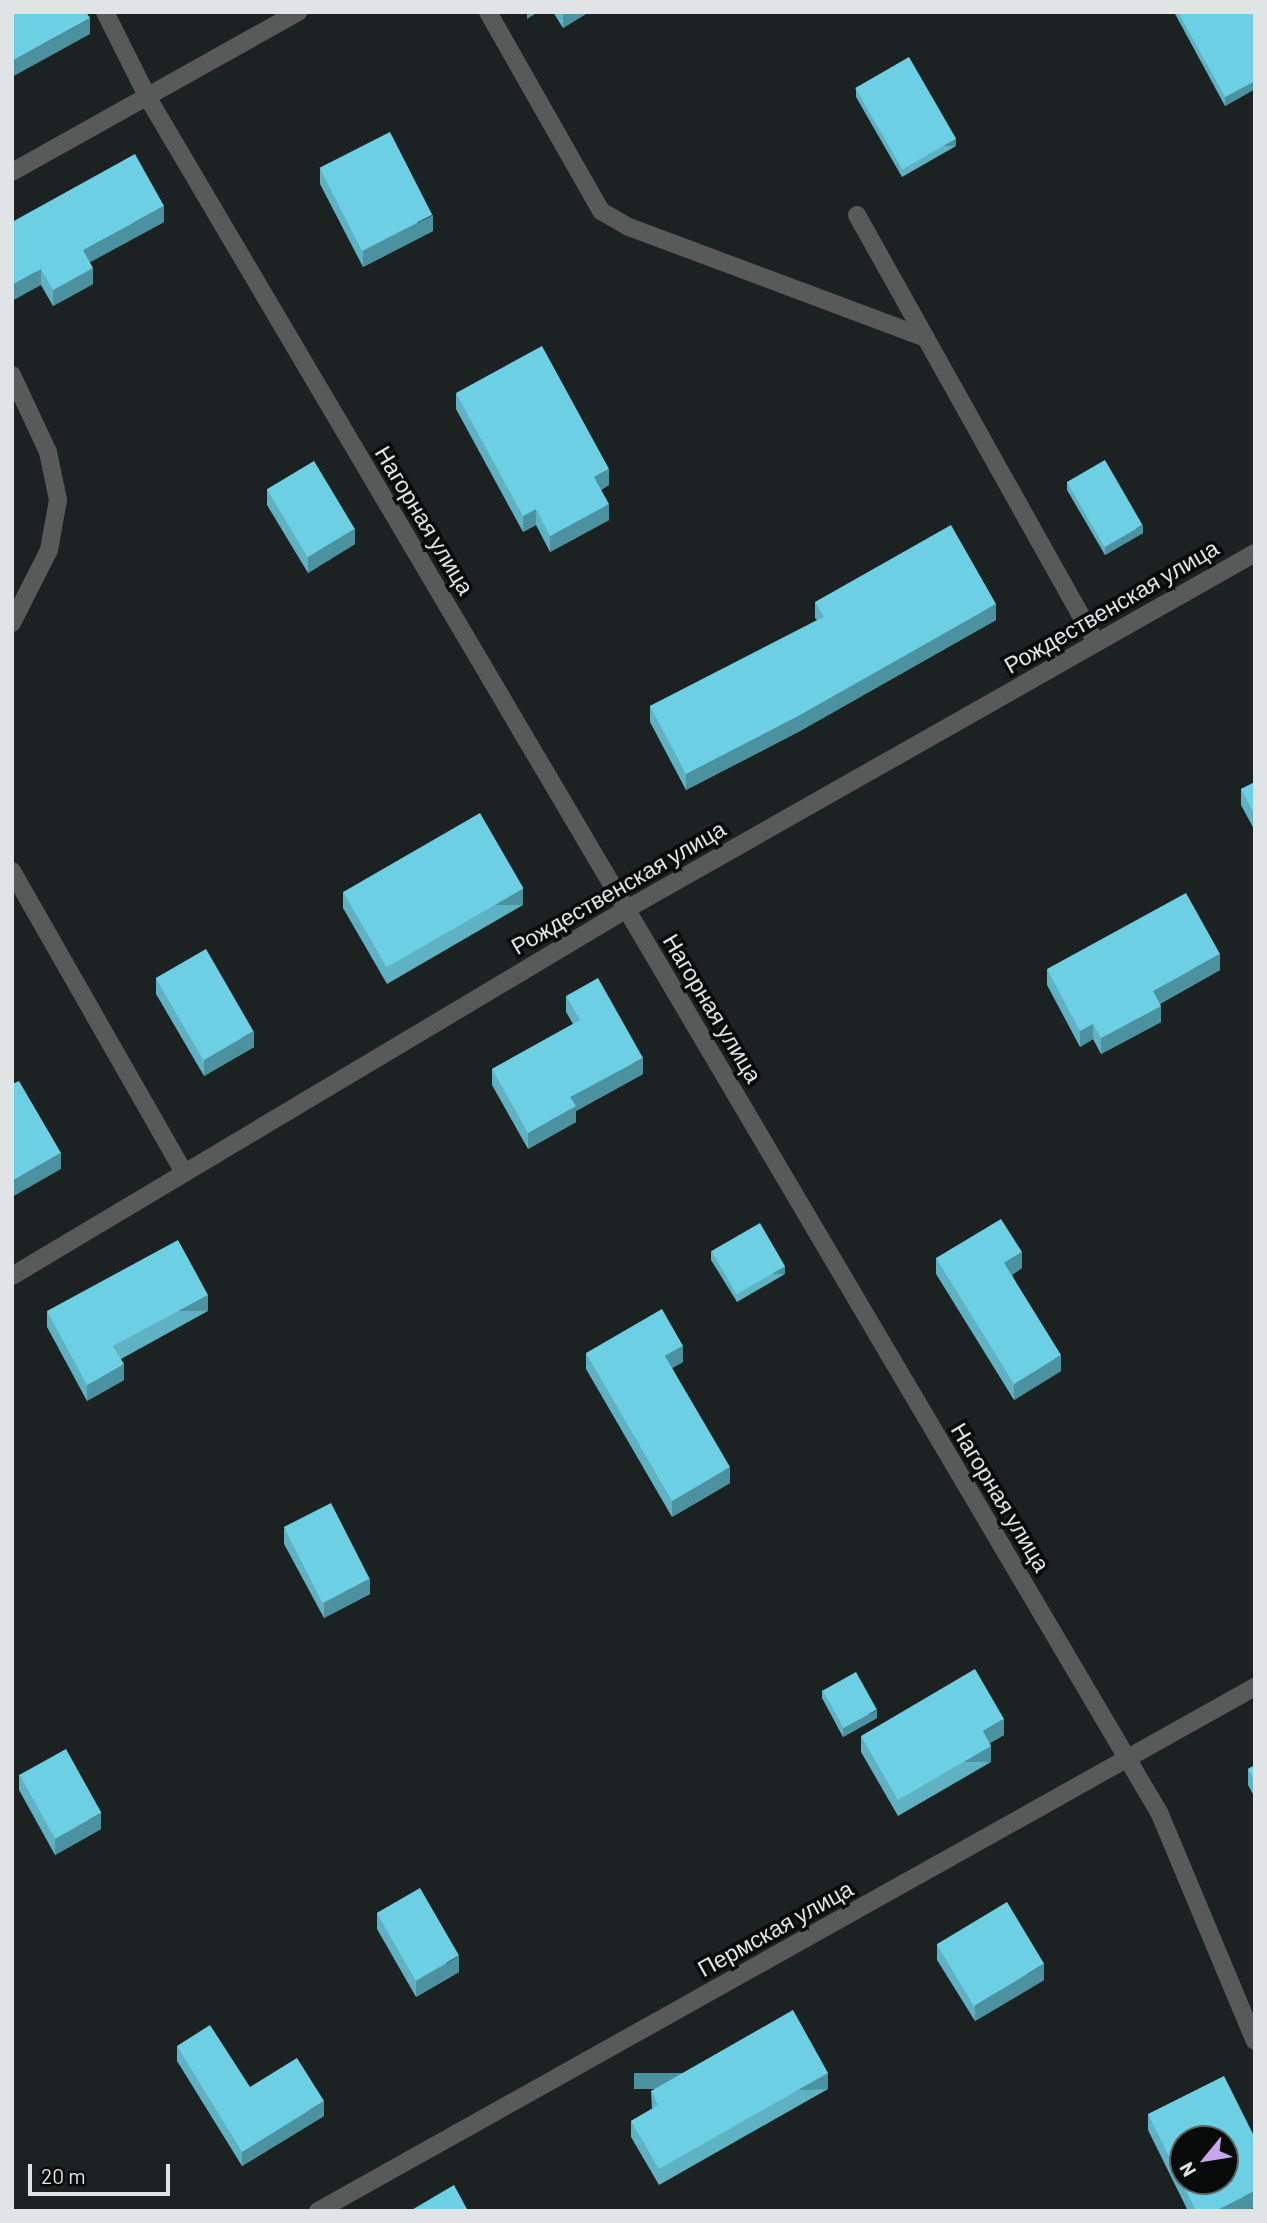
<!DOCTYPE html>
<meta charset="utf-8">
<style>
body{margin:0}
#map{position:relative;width:1267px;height:2223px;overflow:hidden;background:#1c2221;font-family:Barlow,sans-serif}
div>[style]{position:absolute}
.service>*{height:18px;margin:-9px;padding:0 9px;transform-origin:9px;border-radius:9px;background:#585a59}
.minor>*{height:18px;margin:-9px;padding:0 9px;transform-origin:9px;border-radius:9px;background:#585a59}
.wall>*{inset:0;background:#5eb2c4}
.shaded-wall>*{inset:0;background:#4c91a0;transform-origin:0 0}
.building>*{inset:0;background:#6dcfe4;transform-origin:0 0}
span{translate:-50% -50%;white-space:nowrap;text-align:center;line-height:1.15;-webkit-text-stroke:7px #080b0a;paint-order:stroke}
.street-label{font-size:23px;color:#e1e4e4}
.frame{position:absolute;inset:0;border:14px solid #e1e4e4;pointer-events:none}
.north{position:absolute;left:1169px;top:2125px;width:70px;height:70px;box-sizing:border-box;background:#080b0a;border:2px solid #5f6261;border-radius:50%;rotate:240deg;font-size:19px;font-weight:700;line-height:28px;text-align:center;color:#e1e4e4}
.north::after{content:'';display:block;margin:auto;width:24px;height:32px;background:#c7a6ef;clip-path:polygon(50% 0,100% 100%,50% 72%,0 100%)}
.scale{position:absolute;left:28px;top:2164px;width:142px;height:32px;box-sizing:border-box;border:4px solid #e1e4e4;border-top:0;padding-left:9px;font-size:21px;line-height:24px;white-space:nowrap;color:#e1e4e4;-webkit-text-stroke:5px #080b0a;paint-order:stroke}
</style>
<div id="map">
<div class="service">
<div style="left:488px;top:12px;width:229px;rotate:60.4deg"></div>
<div style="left:601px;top:211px;width:32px;rotate:30deg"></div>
<div style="left:629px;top:227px;width:317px;rotate:20.5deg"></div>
<div style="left:857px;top:215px;width:490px;rotate:60.8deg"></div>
<div style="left:12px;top:375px;width:85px;rotate:64.9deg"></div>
<div style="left:48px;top:452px;width:49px;rotate:78.2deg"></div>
<div style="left:58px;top:500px;width:51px;rotate:100.2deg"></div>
<div style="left:49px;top:550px;width:82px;rotate:116.9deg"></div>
<div style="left:12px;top:871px;width:348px;rotate:60.3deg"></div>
</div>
<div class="minor">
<div style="left:105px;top:12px;width:96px;rotate:63.4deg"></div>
<div style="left:148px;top:98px;width:1990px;rotate:59.47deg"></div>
<div style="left:1159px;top:1812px;width:248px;rotate:67.3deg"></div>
<div style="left:12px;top:172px;width:328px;rotate:-29.2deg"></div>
<div style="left:12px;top:1276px;width:716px;rotate:-30.83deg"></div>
<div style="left:627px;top:909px;width:722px;rotate:-29.55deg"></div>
<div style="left:318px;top:2211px;width:1074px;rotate:-29.22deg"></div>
</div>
<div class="wall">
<div style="clip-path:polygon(553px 12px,589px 12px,563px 28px)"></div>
<div style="clip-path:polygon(1174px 12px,1255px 12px,1255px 89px,1225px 106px)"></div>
<div style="clip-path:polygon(856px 89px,956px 146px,902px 177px,856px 97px)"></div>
<div style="clip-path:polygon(320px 168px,433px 231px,363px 267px,320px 184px)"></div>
<div style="clip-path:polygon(12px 222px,164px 222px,90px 262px,93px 284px,53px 306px,41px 285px)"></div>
<div style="clip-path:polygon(456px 393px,609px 485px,601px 490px,609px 520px,550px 552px,536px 525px,523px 532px,456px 409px)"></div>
<div style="clip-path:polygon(1067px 482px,1143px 533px,1105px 555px,1067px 490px)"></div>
<div style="clip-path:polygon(267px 489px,355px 544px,308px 573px,267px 505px)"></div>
<div style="clip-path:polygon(815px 602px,996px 620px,800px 731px,686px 790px,650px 722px,650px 706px,817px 620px,815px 618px)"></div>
<div style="clip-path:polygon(1255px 782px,1255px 831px,1241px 805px,1241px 789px)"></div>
<div style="clip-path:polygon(343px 892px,523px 905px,387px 984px,343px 908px)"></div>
<div style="clip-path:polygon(1047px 969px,1220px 970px,1160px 1004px,1161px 1022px,1101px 1054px,1093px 1039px,1080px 1047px,1047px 985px)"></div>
<div style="clip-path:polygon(156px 978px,254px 1047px,204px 1076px,156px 994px)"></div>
<div style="clip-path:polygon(566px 996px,643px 1074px,576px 1111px,576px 1122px,528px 1149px,492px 1085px,492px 1069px,573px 1024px,566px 1012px)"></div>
<div style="clip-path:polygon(711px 1251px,785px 1274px,737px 1302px,711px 1260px)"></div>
<div style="clip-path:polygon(936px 1258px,1022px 1268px,1012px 1275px,1061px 1371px,1014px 1400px,936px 1274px)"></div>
<div style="clip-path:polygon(47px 1311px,208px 1311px,121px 1359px,124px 1380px,87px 1401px,47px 1327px)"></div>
<div style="clip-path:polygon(586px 1353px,683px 1362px,672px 1368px,730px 1483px,672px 1517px,586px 1369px)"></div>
<div style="clip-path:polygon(284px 1528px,370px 1594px,324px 1618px,284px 1544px)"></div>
<div style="clip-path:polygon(822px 1690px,877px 1718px,843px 1737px,822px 1698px)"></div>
<div style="clip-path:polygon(1004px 1735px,990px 1743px,991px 1762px,898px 1816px,861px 1752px,861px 1736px)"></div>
<div style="clip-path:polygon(1255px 1765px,1255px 1798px,1248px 1785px,1248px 1769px)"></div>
<div style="clip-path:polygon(19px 1774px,101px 1829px,55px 1855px,19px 1790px)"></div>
<div style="clip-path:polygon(377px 1913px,459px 1972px,416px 1997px,377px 1929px)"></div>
<div style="clip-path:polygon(937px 1944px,1044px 1980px,975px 2021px,937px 1960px)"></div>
<div style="clip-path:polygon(177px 2046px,250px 2087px,324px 2116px,242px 2166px,177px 2061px)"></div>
<div style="clip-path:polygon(828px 2089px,659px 2185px,631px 2137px,631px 2121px,652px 2109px,651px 2091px)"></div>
<div style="clip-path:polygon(1148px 2114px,1255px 2207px,1247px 2211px,1188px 2211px,1148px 2130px)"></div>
</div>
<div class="shaded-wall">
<div style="clip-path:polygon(527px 12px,538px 12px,527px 19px)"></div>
<div style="clip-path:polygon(563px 12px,589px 12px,563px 28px)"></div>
<div style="clip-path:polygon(90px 18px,90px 34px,12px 77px,12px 61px)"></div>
<div style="clip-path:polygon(1255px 81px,1255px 89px,1225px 106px,1225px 97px)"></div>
<div style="left:956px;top:138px;width:8px;height:62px;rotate:90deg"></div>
<div style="clip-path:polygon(164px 206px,164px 222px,83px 266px,83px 250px)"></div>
<div style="clip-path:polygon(433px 215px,433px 231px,363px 267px,363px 251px)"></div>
<div style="clip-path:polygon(93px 268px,93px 284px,53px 306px,53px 290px)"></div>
<div style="clip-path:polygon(41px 269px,41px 285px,12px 301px,12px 285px)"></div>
<div style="clip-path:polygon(609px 469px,609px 485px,594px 493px,594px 477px)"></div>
<div style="clip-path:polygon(609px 504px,609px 520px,550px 552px,550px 536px)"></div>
<div style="clip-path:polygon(536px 509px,536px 525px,523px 532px,523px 516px)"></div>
<div style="clip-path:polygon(1143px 525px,1143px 533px,1105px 555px,1105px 547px)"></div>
<div style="clip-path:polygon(355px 528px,355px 544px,308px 573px,308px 557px)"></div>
<div style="clip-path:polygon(996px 604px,996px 620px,800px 731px,686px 790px,686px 774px)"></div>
<div style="left:523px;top:889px;width:16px;height:157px;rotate:90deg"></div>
<div style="clip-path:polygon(1220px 954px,1220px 970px,1153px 1007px,1153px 991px)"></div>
<div style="clip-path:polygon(1161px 1006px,1161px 1022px,1101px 1054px,1101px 1038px)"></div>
<div style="clip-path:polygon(1093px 1024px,1093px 1039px,1080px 1047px,1080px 1031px)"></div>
<div style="clip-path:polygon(254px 1031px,254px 1047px,204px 1076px,204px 1060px)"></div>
<div style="clip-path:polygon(643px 1058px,643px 1074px,576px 1111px,576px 1122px,528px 1149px,528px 1133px,570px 1097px)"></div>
<div style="clip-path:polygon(61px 1153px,61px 1169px,12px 1197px,12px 1181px)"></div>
<div style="clip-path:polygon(1022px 1252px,1022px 1268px,1004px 1279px,1004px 1263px)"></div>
<div style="left:785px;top:1266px;width:8px;height:56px;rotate:90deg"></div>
<div style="left:208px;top:1295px;width:16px;height:108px;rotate:90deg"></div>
<div style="clip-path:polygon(683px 1346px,683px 1362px,665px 1372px,665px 1356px)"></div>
<div style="clip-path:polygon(1061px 1355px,1061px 1371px,1014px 1400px,1014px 1384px)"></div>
<div style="clip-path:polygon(124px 1364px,124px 1380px,87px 1401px,87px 1385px)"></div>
<div style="clip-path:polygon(730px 1467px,730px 1483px,672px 1517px,672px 1501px)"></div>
<div style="clip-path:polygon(370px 1578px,370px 1594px,324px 1618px,324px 1603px)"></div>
<div style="clip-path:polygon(877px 1710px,877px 1718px,843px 1737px,843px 1728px)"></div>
<div style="clip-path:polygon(1004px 1719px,1004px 1735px,983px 1747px,983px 1731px)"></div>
<div style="left:991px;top:1746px;width:16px;height:108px;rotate:90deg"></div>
<div style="clip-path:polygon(101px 1813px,101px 1829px,55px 1855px,55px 1839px)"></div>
<div style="clip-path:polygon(459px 1956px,459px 1972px,416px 1997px,416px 1981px)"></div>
<div style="clip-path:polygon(1044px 1964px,1044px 1980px,975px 2021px,975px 2005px)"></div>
<div style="left:828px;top:2073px;width:16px;height:194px;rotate:90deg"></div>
<div style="clip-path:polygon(324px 2101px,324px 2116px,242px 2166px,242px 2152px)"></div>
<div style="clip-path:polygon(1255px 2191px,1255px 2207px,1247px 2211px,1215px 2211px)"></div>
</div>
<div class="building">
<div style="clip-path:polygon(12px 12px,86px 12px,90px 18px,12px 61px)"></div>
<div style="clip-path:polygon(1178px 12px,1255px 12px,1255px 81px,1225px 97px)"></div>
<div style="left:909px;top:57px;width:94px;height:62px;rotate:60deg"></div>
<div style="left:390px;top:132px;width:93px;height:79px;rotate:63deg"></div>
<div style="clip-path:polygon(135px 154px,164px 206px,83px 250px,93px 268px,53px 290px,41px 269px,12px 285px,12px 222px)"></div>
<div style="clip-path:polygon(542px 346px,609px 469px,594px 477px,609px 504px,550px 536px,536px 509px,523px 516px,456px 393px)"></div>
<div style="left:1105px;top:460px;width:75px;height:44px;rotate:60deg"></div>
<div style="left:314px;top:461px;width:79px;height:55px;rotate:59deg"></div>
<div style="clip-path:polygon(951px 525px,996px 604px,800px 715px,686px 774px,650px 706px,824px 617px,815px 602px)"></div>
<div style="clip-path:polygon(1255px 782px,1255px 815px,1241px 789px)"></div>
<div style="left:480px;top:813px;width:87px;height:158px;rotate:60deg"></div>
<div style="clip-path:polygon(1186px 893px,1220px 954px,1153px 991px,1161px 1006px,1101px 1038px,1093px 1024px,1080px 1031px,1047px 969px)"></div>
<div style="left:206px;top:949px;width:95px;height:58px;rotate:60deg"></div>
<div style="clip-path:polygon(598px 978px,643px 1058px,570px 1097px,576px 1106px,528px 1133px,492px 1069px,580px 1020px,566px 996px)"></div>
<div style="clip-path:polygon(19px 1081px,61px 1153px,12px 1181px,12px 1084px)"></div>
<div style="clip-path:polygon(1001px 1219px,1022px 1252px,1004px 1263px,1061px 1355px,1014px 1384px,936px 1258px)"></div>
<div style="left:760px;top:1223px;width:50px;height:56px;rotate:60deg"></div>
<div style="clip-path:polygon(178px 1240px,208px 1295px,113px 1346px,124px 1364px,87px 1385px,47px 1311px)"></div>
<div style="clip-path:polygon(662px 1309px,683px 1346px,665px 1356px,730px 1467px,672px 1501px,586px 1353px)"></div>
<div style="left:331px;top:1503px;width:85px;height:53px;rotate:63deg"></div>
<div style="clip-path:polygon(975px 1669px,1004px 1719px,983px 1731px,991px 1746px,898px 1800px,861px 1736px)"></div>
<div style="left:856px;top:1672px;width:43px;height:38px;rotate:61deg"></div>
<div style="left:66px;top:1749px;width:73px;height:53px;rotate:61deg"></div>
<div style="clip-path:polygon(1255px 1765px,1255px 1782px,1248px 1769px)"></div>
<div style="left:420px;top:1888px;width:78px;height:50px;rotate:60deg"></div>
<div style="left:1007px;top:1902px;width:72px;height:82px;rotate:59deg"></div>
<div style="clip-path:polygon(793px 2010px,828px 2073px,659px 2169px,631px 2121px,658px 2105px,651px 2091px)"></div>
<div style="clip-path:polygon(210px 2025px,250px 2087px,297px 2058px,324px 2101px,242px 2152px,177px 2046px)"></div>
<div style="clip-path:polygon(evenodd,1224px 2076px,1255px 2138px,1255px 2191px,1215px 2211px,1196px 2211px,1148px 2114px,1224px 2076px,1183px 2139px,1225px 2139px,1225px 2181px,1183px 2181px,1183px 2139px)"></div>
<div style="clip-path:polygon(454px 2185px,468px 2211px,410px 2211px)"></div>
</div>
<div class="street-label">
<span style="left:425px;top:520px;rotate:59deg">Нагорная улица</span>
<span style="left:1111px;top:606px;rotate:-30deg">Рождественская улица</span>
<span style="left:618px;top:887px;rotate:-30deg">Рождественская улица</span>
<span style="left:713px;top:1008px;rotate:59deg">Нагорная улица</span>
<span style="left:1001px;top:1497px;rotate:59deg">Нагорная улица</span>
<span style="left:775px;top:1928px;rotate:-29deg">Пермская улица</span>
</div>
<div class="frame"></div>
<div class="north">N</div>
<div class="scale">20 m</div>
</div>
